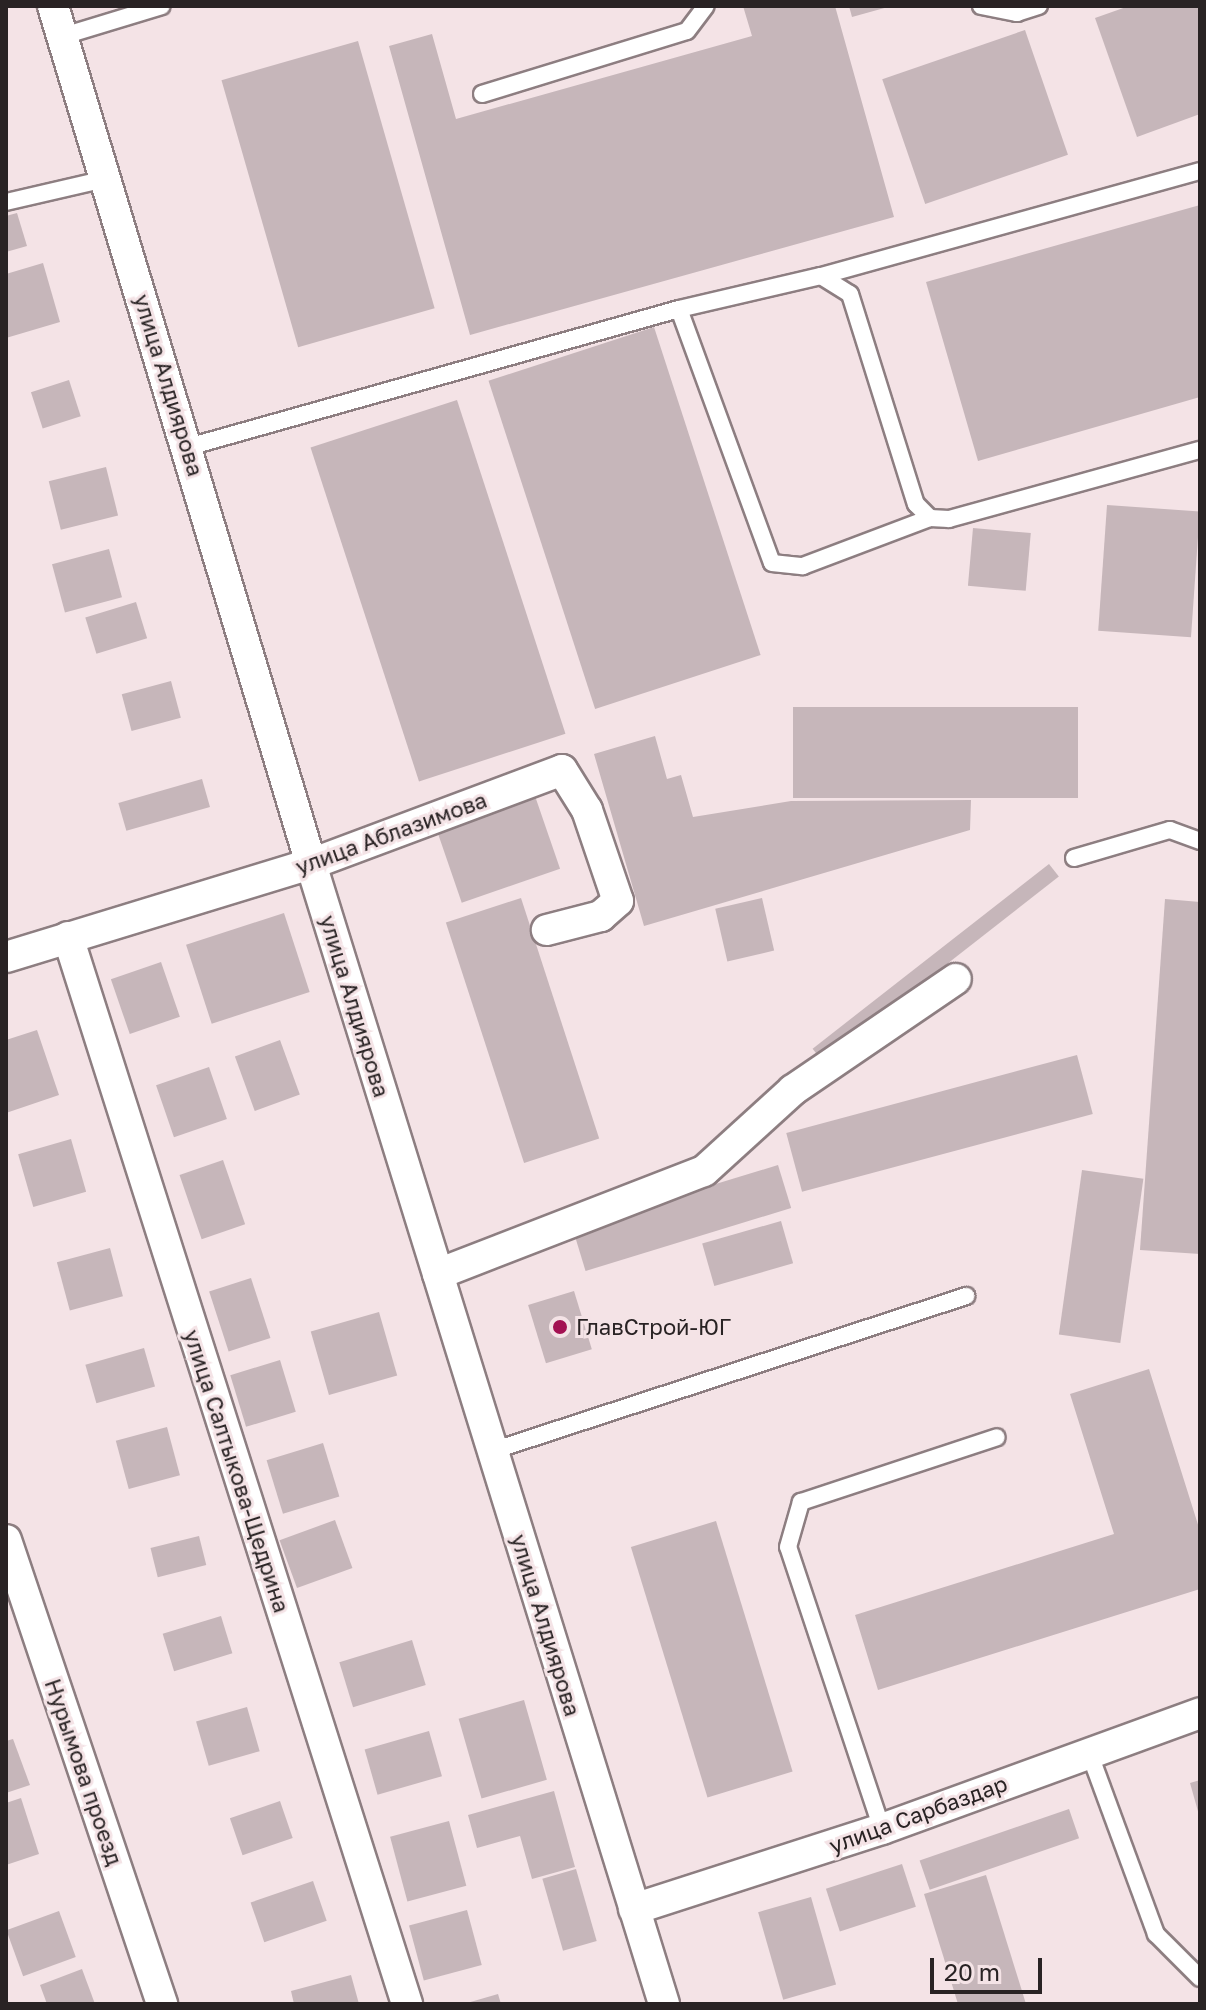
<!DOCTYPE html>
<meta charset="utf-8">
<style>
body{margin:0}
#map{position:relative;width:1206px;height:2010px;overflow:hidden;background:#f4e3e6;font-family:"Golos Text",sans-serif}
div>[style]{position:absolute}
.building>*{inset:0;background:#c6b6ba;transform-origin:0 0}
.roads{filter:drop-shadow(2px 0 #8d7e81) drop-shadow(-2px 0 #8d7e81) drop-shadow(0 2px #8d7e81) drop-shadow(0 -2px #8d7e81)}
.service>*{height:16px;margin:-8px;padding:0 8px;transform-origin:8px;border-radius:8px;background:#fff}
.minor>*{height:30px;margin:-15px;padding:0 15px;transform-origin:15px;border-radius:15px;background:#fff}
.dots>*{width:22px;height:22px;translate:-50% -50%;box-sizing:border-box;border:4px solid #f4e3e6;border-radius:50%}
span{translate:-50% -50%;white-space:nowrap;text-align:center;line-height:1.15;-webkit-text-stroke:6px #f4e3e6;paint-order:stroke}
.street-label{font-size:22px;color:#292324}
.poi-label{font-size:22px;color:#292324}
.left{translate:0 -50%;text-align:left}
.frame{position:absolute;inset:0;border:8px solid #292324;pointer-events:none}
.scale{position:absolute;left:930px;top:1958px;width:112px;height:36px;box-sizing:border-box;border:4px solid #292324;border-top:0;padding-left:10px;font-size:24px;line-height:28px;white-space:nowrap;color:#292324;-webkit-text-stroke:6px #f4e3e6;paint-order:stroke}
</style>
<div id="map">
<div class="building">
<div style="clip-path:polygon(743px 6px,835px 6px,894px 217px,470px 335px,389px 46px,432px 34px,456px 119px,752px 36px)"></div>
<div style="clip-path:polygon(849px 6px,888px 6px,888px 7px,852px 17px)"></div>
<div style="clip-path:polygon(1129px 6px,1200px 6px,1200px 114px,1137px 137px,1095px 18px)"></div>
<div style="left:1025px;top:30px;width:132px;height:151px;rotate:71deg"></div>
<div style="left:358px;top:41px;width:278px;height:142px;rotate:74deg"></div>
<div style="clip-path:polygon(1200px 205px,1200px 397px,978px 461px,926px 282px)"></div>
<div style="clip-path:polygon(17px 213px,27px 246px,6px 252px,6px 216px)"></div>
<div style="clip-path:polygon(43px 263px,60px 322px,6px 338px,6px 274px)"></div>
<div style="left:654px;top:327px;width:345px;height:174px;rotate:72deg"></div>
<div style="left:69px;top:380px;width:38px;height:40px;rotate:72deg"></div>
<div style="left:457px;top:400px;width:351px;height:154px;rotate:72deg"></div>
<div style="left:106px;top:467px;width:50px;height:59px;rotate:76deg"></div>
<div style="left:1107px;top:505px;width:93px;height:126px;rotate:4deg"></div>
<div style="left:973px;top:528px;width:58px;height:58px;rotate:5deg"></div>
<div style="left:109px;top:549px;width:50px;height:59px;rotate:75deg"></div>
<div style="left:136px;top:602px;width:38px;height:53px;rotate:73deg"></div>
<div style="left:171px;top:681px;width:38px;height:51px;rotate:75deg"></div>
<div style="left:793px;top:707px;width:285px;height:91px"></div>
<div style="clip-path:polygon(655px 736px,667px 779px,681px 775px,693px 817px,791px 801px,971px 800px,970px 830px,644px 926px,594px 754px)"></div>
<div style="left:202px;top:779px;width:29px;height:87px;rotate:74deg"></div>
<div style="left:535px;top:796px;width:77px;height:104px;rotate:71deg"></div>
<div style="left:1049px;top:864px;width:16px;height:300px;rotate:52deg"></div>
<div style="left:521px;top:898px;width:253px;height:79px;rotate:72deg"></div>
<div style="left:762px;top:898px;width:54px;height:48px;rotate:77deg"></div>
<div style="clip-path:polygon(1165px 899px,1200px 902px,1200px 1254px,1140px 1250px)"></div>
<div style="left:284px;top:913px;width:83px;height:103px;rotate:72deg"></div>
<div style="left:161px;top:962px;width:58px;height:53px;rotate:71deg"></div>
<div style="clip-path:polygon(37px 1030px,59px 1095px,6px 1113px,6px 1040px)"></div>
<div style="left:280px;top:1040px;width:58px;height:48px;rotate:70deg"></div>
<div style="left:1077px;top:1055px;width:61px;height:301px;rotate:75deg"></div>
<div style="left:209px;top:1067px;width:55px;height:56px;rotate:71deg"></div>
<div style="left:71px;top:1139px;width:55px;height:55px;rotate:74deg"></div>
<div style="left:223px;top:1160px;width:68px;height:46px;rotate:71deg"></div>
<div style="left:778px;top:1165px;width:45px;height:215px;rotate:73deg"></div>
<div style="left:1082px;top:1170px;width:62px;height:166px;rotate:8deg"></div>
<div style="left:781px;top:1221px;width:44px;height:82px;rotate:74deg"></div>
<div style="left:110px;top:1248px;width:50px;height:55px;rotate:75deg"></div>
<div style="left:251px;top:1278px;width:63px;height:44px;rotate:72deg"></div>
<div style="left:574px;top:1291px;width:61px;height:48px;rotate:73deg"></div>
<div style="left:379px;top:1312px;width:66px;height:71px;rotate:74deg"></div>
<div style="left:144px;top:1348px;width:40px;height:61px;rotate:74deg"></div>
<div style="left:280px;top:1360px;width:54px;height:52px;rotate:73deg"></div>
<div style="clip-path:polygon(1149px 1369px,1200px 1531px,1200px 1589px,878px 1690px,855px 1615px,1114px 1534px,1070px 1394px)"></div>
<div style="left:167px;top:1427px;width:50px;height:53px;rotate:75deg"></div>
<div style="left:323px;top:1443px;width:56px;height:59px;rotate:73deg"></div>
<div style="left:335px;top:1520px;width:51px;height:59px;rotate:70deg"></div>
<div style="left:716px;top:1521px;width:262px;height:89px;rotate:73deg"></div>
<div style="left:199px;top:1536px;width:30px;height:50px;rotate:76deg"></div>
<div style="left:221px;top:1616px;width:39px;height:61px;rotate:73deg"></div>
<div style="left:412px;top:1640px;width:47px;height:76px;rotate:73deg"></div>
<div style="left:524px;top:1700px;width:83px;height:68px;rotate:74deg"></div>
<div style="left:247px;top:1707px;width:46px;height:53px;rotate:74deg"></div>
<div style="left:429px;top:1731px;width:47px;height:67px;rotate:74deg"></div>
<div style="clip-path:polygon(13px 1739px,30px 1785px,6px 1793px,6px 1741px)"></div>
<div style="clip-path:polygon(1200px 1780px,1200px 1815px,1199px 1815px,1190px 1783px)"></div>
<div style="clip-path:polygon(554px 1791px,575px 1867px,532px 1879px,520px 1836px,477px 1848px,468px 1815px)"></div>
<div style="clip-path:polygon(21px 1798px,39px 1854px,6px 1865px,6px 1803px)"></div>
<div style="left:280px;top:1801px;width:39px;height:53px;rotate:71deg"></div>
<div style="left:1069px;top:1809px;width:31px;height:158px;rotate:71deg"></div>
<div style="left:449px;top:1821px;width:67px;height:61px;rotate:75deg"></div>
<div style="left:902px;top:1864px;width:45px;height:80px;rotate:72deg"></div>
<div style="left:576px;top:1869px;width:75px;height:35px;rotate:74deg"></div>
<div style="clip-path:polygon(986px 1875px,1026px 2004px,958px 2004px,924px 1894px)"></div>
<div style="left:313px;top:1881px;width:42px;height:66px;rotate:71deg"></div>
<div style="left:811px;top:1897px;width:91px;height:55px;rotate:74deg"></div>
<div style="left:467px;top:1910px;width:57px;height:60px;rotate:75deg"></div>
<div style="left:59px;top:1911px;width:49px;height:56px;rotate:70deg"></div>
<div style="clip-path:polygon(82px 1969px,95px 2004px,47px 2004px,40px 1985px)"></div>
<div style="clip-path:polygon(351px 1975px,359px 2004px,294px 2004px,291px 1991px)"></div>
<div style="clip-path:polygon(498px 1994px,501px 2004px,467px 2004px,467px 2003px)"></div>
</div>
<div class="roads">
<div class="service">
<div style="left:981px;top:6px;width:37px;rotate:11deg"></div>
<div style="left:1017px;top:13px;width:23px;rotate:-18deg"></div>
<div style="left:63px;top:36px;width:103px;rotate:-16.9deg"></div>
<div style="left:482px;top:94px;width:214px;rotate:-17.1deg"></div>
<div style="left:687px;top:31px;width:31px;rotate:-53deg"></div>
<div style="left:6px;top:202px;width:103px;rotate:-13deg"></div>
<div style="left:821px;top:276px;width:393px;rotate:-15.5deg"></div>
<div style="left:679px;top:309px;width:270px;rotate:69.9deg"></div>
<div style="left:772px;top:563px;width:31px;rotate:6deg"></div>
<div style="left:803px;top:566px;width:136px;rotate:-20.7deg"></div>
<div style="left:188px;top:447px;width:510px;rotate:-15.7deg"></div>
<div style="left:679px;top:309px;width:146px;rotate:-13.1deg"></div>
<div style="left:821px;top:276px;width:34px;rotate:32deg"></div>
<div style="left:850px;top:294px;width:220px;rotate:72.6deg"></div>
<div style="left:916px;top:504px;width:20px;rotate:45deg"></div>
<div style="left:930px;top:518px;width:19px;rotate:3deg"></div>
<div style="left:949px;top:519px;width:260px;rotate:-15.4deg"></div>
<div style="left:1074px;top:858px;width:100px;rotate:-16.3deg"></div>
<div style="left:1170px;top:830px;width:32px;rotate:20deg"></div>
<div style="left:492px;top:1451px;width:499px;rotate:-18.1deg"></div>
<div style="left:1089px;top:1752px;width:194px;rotate:69.8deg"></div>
<div style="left:1156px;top:1934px;width:62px;rotate:45deg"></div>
<div style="left:882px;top:1829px;width:297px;rotate:-108.4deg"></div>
<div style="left:788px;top:1547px;width:47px;rotate:-73.9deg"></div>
<div style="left:801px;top:1502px;width:206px;rotate:-18.3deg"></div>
</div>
<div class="minor">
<div style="left:53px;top:6px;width:896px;rotate:73.26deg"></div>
<div style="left:311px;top:864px;width:1193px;rotate:72.79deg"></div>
<div style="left:68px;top:937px;width:1120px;rotate:72.37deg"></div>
<div style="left:6px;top:957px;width:319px;rotate:-17deg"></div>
<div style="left:311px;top:864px;width:268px;rotate:-20.5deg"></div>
<div style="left:562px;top:770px;width:47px;rotate:58deg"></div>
<div style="left:587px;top:810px;width:96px;rotate:71.2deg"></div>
<div style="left:618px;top:901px;width:23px;rotate:139deg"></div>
<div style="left:601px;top:916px;width:56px;rotate:165.5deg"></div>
<div style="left:438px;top:1274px;width:285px;rotate:-21.2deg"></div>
<div style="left:704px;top:1171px;width:120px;rotate:-42.3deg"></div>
<div style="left:793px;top:1090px;width:197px;rotate:-34.3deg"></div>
<div style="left:6px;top:1540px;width:490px;rotate:71.4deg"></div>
<div style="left:634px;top:1909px;width:261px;rotate:-17.9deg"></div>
<div style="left:882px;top:1829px;width:338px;rotate:-20deg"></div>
</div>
</div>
<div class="dots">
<div style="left:560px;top:1327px;background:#a31152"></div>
</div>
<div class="street-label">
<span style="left:169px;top:385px;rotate:73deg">улица Алдиярова</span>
<span style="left:391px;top:833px;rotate:-20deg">улица Аблазимова</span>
<span style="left:355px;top:1006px;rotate:73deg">улица Алдиярова</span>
<span style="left:237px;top:1471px;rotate:72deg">улица Салтыкова-Щедрина</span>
<span style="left:546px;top:1625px;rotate:73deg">улица Алдиярова</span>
<span style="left:84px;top:1772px;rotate:71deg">Нурымова проезд</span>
<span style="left:918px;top:1814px;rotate:-20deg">улица Сарбаздар</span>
</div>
<div class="poi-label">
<span class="left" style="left:576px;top:1327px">ГлавСтрой-ЮГ</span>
</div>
<div class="frame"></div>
<div class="scale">20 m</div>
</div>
